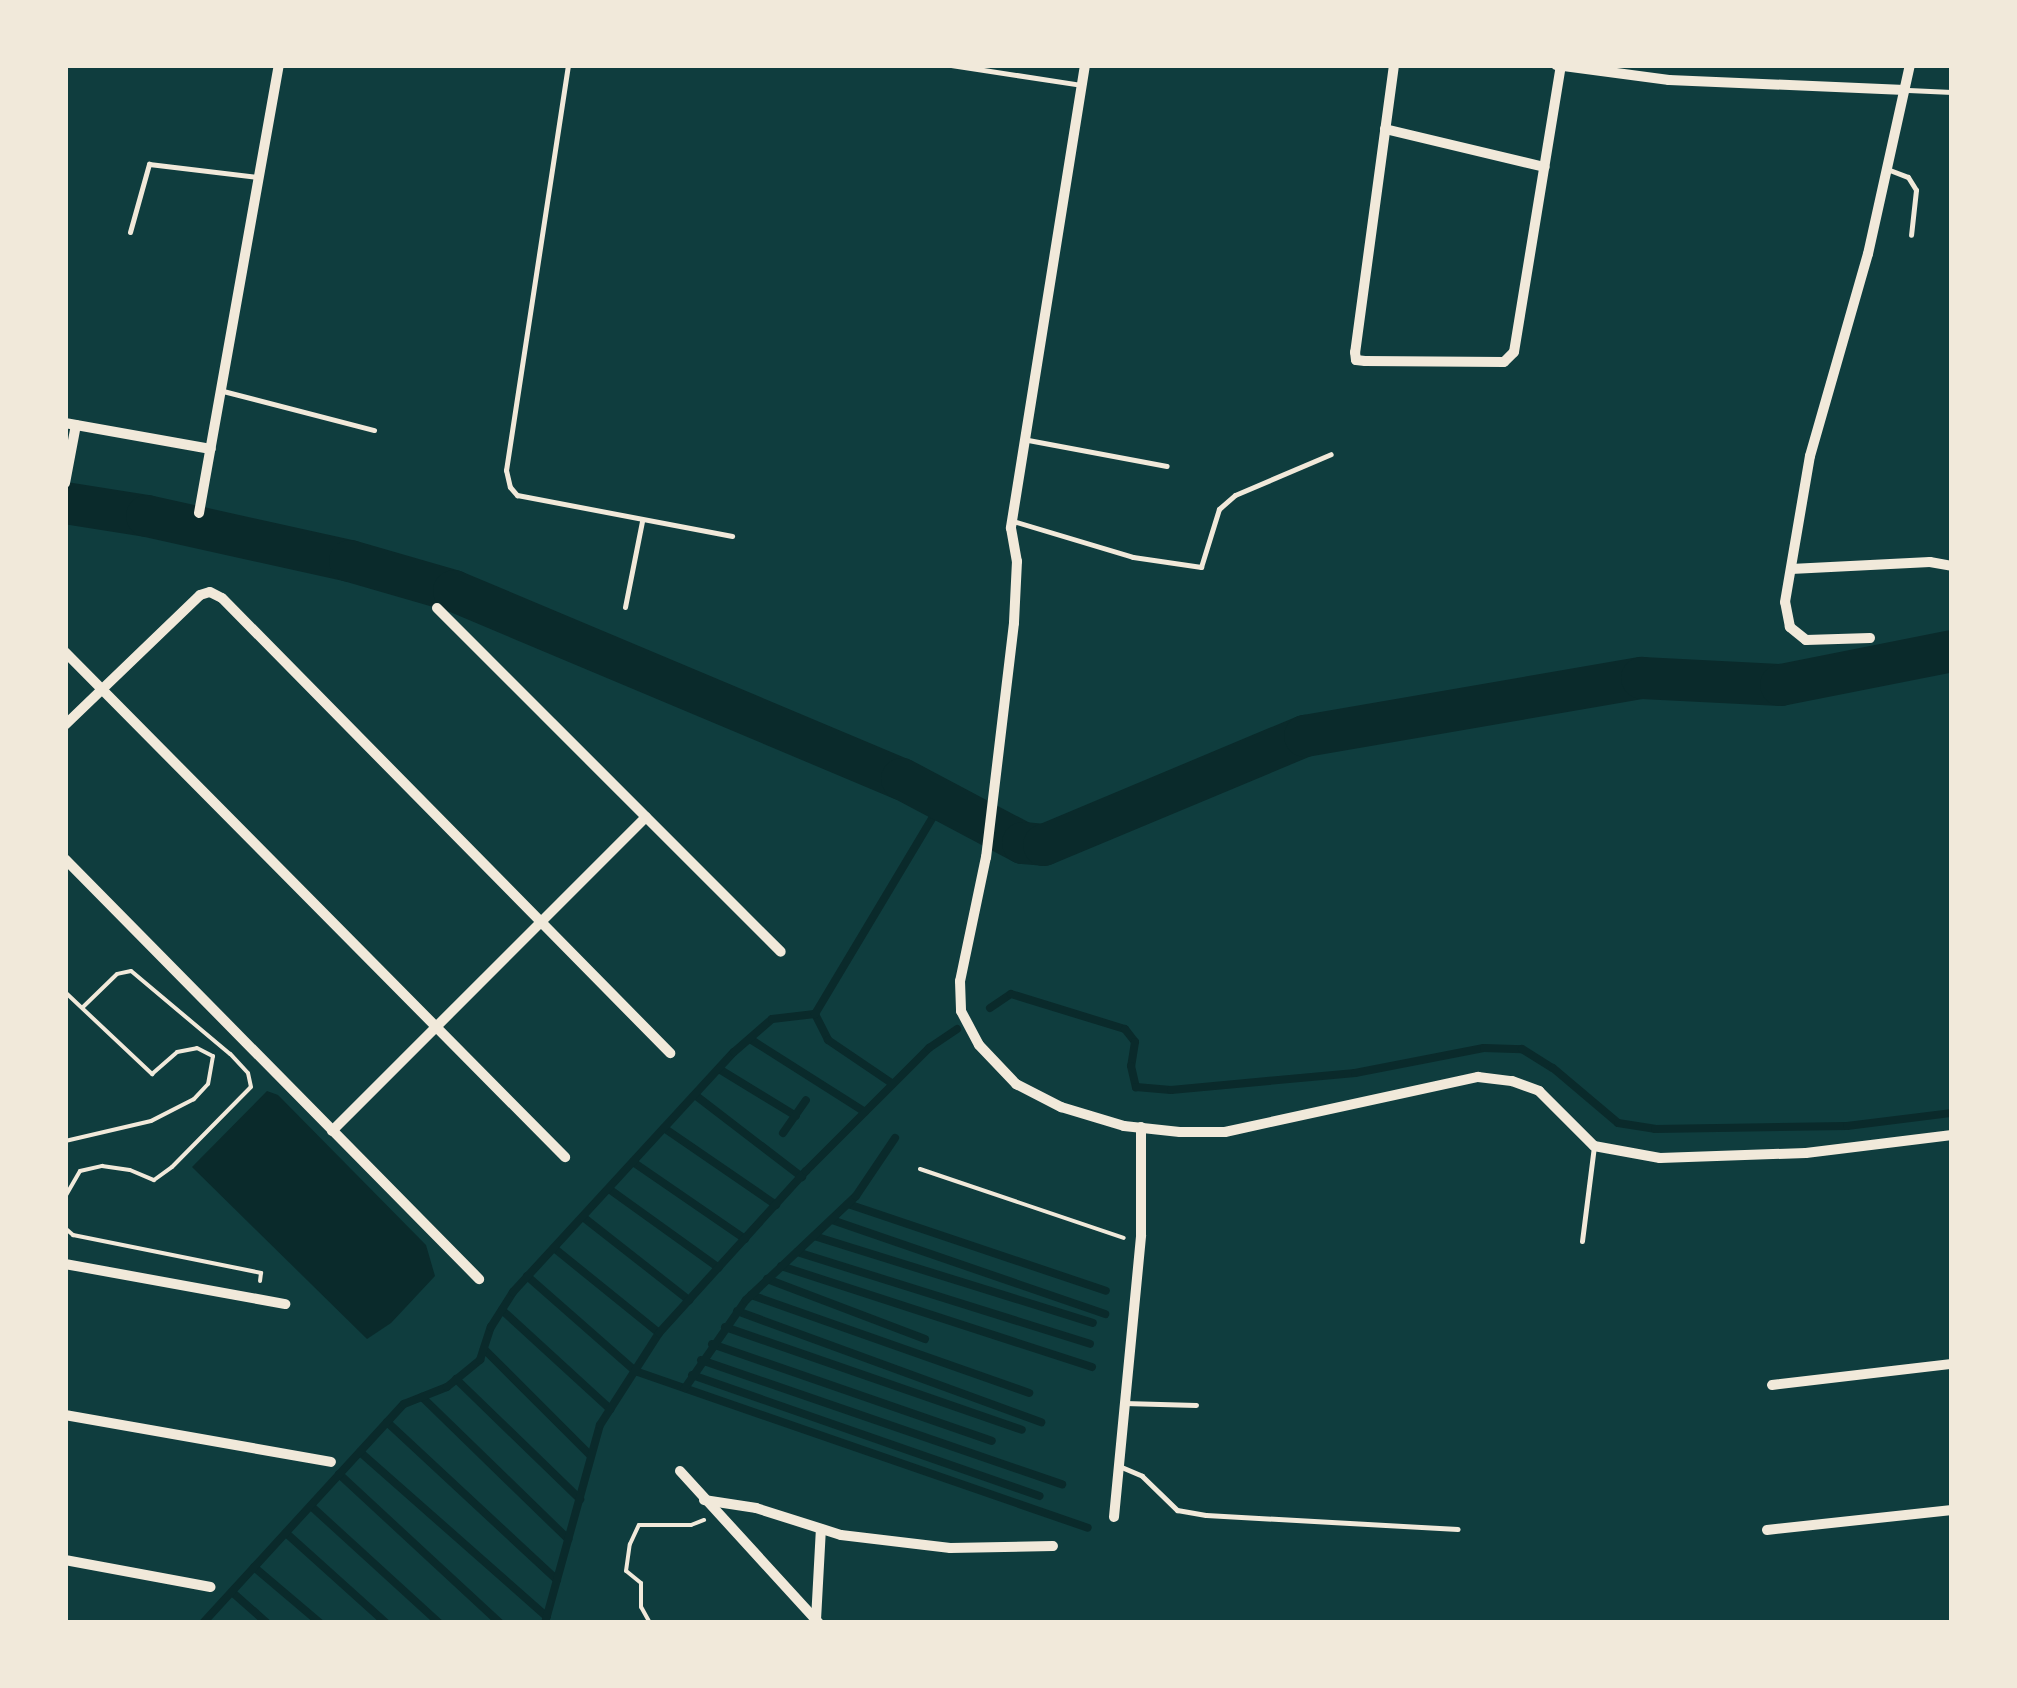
<!DOCTYPE html>
<style>
body{margin:0}
#map{position:relative;width:2017px;height:1688px;overflow:hidden;background:#0f3d3e;font-family:"Exo 2",sans-serif}
div>[style]{position:absolute}
.water>*{inset:0;background:#0a2a2b}
.stream>*{height:8px;margin:-4px;padding:0 4px;transform-origin:4px;border-radius:4px;background:#0a2a2b}
.river>*{height:42px;margin:-21px;padding:0 21px;transform-origin:21px;border-radius:21px;background:#0a2a2b}
.path>*{height:4px;margin:-2px;padding:0 2px;transform-origin:2px;border-radius:2px;background:#f1e9da}
.service>*{height:5px;margin:-2.5px;padding:0 2.5px;transform-origin:2.5px;border-radius:2.5px;background:#f1e9da}
.minor>*{height:10px;margin:-5px;padding:0 5px;transform-origin:5px;border-radius:5px;background:#f1e9da}
span{translate:-50% -50%;white-space:nowrap;text-align:center;line-height:1.15;-webkit-text-stroke:8px #f1e9da;paint-order:stroke}
.frame{position:absolute;inset:0;border:68px solid #f1e9da;pointer-events:none}
</style>
<div id="map">
<div class="water">
<div style="clip-path:polygon(267px 1091px,278px 1095px,426px 1245px,435px 1276px,391px 1323px,367px 1339px,192px 1167px)"></div>
</div>
<div class="stream">
<div style="left:990px;top:1008px;width:25px;rotate:-34deg"></div>
<div style="left:1011px;top:994px;width:119px;rotate:17.1deg"></div>
<div style="left:1125px;top:1029px;width:16px;rotate:52deg"></div>
<div style="left:1135px;top:1042px;width:24px;rotate:99deg"></div>
<div style="left:1131px;top:1066px;width:22px;rotate:77deg"></div>
<div style="left:1136px;top:1087px;width:35px;rotate:5deg"></div>
<div style="left:1171px;top:1090px;width:185px;rotate:-5.3deg"></div>
<div style="left:1355px;top:1073px;width:131px;rotate:-11deg"></div>
<div style="left:1484px;top:1048px;width:38px;rotate:2deg"></div>
<div style="left:1522px;top:1049px;width:36px;rotate:32deg"></div>
<div style="left:1553px;top:1068px;width:85px;rotate:40.2deg"></div>
<div style="left:1618px;top:1123px;width:37px;rotate:9deg"></div>
<div style="left:1655px;top:1129px;width:192px;rotate:-0.9deg"></div>
<div style="left:1847px;top:1126px;width:106px;rotate:-7.1deg"></div>
<div style="left:815px;top:1014px;width:29px;rotate:63deg"></div>
<div style="left:828px;top:1040px;width:78px;rotate:34.1deg"></div>
<div style="left:750px;top:1039px;width:136px;rotate:32.4deg"></div>
<div style="left:719px;top:1069px;width:90px;rotate:31.4deg"></div>
<div style="left:695px;top:1095px;width:135px;rotate:37.5deg"></div>
<div style="left:664px;top:1128px;width:136px;rotate:34.5deg"></div>
<div style="left:783px;top:1133px;width:40px;rotate:-55.1deg"></div>
<div style="left:633px;top:1162px;width:136px;rotate:34.5deg"></div>
<div style="left:609px;top:1189px;width:135px;rotate:35.7deg"></div>
<div style="left:848px;top:1204px;width:272px;rotate:18.6deg"></div>
<div style="left:583px;top:1217px;width:135px;rotate:38.1deg"></div>
<div style="left:832px;top:1220px;width:289px;rotate:19deg"></div>
<div style="left:814px;top:1236px;width:292px;rotate:17.3deg"></div>
<div style="left:554px;top:1248px;width:135px;rotate:39deg"></div>
<div style="left:797px;top:1252px;width:307px;rotate:17.4deg"></div>
<div style="left:781px;top:1266px;width:327px;rotate:18deg"></div>
<div style="left:527px;top:1276px;width:144px;rotate:41.3deg"></div>
<div style="left:635px;top:1371px;width:479px;rotate:19.1deg"></div>
<div style="left:767px;top:1279px;width:169px;rotate:20.8deg"></div>
<div style="left:751px;top:1295px;width:295px;rotate:19.4deg"></div>
<div style="left:502px;top:1310px;width:147px;rotate:42.5deg"></div>
<div style="left:737px;top:1311px;width:324px;rotate:20.1deg"></div>
<div style="left:725px;top:1327px;width:314px;rotate:19.1deg"></div>
<div style="left:712px;top:1344px;width:296px;rotate:19.1deg"></div>
<div style="left:484px;top:1349px;width:151px;rotate:45deg"></div>
<div style="left:701px;top:1360px;width:382px;rotate:19deg"></div>
<div style="left:692px;top:1375px;width:368px;rotate:19.2deg"></div>
<div style="left:456px;top:1379px;width:173px;rotate:44.1deg"></div>
<div style="left:685px;top:1388px;width:107px;rotate:-55.3deg"></div>
<div style="left:746px;top:1300px;width:151px;rotate:-43.4deg"></div>
<div style="left:856px;top:1196px;width:70px;rotate:-56.1deg"></div>
<div style="left:422px;top:1397px;width:204px;rotate:44.2deg"></div>
<div style="left:387px;top:1422px;width:232px;rotate:42.9deg"></div>
<div style="left:360px;top:1452px;width:249px;rotate:41.4deg"></div>
<div style="left:339px;top:1474px;width:219px;rotate:42.8deg"></div>
<div style="left:311px;top:1506px;width:173px;rotate:42.4deg"></div>
<div style="left:286px;top:1533px;width:135px;rotate:42deg"></div>
<div style="left:254px;top:1567px;width:87px;rotate:40.3deg"></div>
<div style="left:232px;top:1592px;width:47px;rotate:41.5deg"></div>
<div style="left:203px;top:1623px;width:297px;rotate:-47.5deg"></div>
<div style="left:404px;top:1404px;width:46px;rotate:-21.6deg"></div>
<div style="left:447px;top:1387px;width:43px;rotate:-39.3deg"></div>
<div style="left:480px;top:1360px;width:35px;rotate:-72deg"></div>
<div style="left:491px;top:1327px;width:41px;rotate:-57.8deg"></div>
<div style="left:513px;top:1292px;width:326px;rotate:-47.4deg"></div>
<div style="left:734px;top:1052px;width:50px;rotate:-41deg"></div>
<div style="left:772px;top:1019px;width:43px;rotate:-6.6deg"></div>
<div style="left:815px;top:1014px;width:249px;rotate:-59.1deg"></div>
<div style="left:545px;top:1623px;width:205px;rotate:-74.5deg"></div>
<div style="left:600px;top:1425px;width:109px;rotate:-57.3deg"></div>
<div style="left:659px;top:1333px;width:219px;rotate:-47.8deg"></div>
<div style="left:806px;top:1171px;width:174px;rotate:-45deg"></div>
<div style="left:929px;top:1048px;width:34px;rotate:-34deg"></div>
</div>
<div class="river">
<div style="left:65px;top:503px;width:83px;rotate:9deg"></div>
<div style="left:147px;top:516px;width:208px;rotate:12.5deg"></div>
<div style="left:350px;top:561px;width:108px;rotate:16.1deg"></div>
<div style="left:454px;top:591px;width:486px;rotate:22.8deg"></div>
<div style="left:902px;top:779px;width:137px;rotate:27.9deg"></div>
<div style="left:1023px;top:843px;width:21px;rotate:5deg"></div>
<div style="left:1044px;top:845px;width:283px;rotate:-22.7deg"></div>
<div style="left:1305px;top:736px;width:342px;rotate:-9.8deg"></div>
<div style="left:1642px;top:678px;width:139px;rotate:2.9deg"></div>
<div style="left:1781px;top:685px;width:174px;rotate:-11.2deg"></div>
</div>
<div class="path">
<div style="left:65px;top:992px;width:120px;rotate:43.3deg"></div>
<div style="left:152px;top:1074px;width:33px;rotate:-41deg"></div>
<div style="left:177px;top:1052px;width:20px;rotate:-11deg"></div>
<div style="left:197px;top:1048px;width:18px;rotate:27deg"></div>
<div style="left:213px;top:1056px;width:28px;rotate:100deg"></div>
<div style="left:208px;top:1084px;width:21px;rotate:133deg"></div>
<div style="left:194px;top:1099px;width:48px;rotate:152.9deg"></div>
<div style="left:151px;top:1121px;width:88px;rotate:166.9deg"></div>
<div style="left:920px;top:1169px;width:215px;rotate:18.7deg"></div>
<div style="left:65px;top:1197px;width:30px;rotate:-60deg"></div>
<div style="left:80px;top:1171px;width:23px;rotate:-13deg"></div>
<div style="left:102px;top:1166px;width:28px;rotate:8deg"></div>
<div style="left:130px;top:1170px;width:26px;rotate:23deg"></div>
<div style="left:154px;top:1180px;width:22px;rotate:-36deg"></div>
<div style="left:172px;top:1167px;width:112px;rotate:-45.4deg"></div>
<div style="left:251px;top:1087px;width:14px;rotate:-102deg"></div>
<div style="left:248px;top:1073px;width:26px;rotate:-133deg"></div>
<div style="left:230px;top:1054px;width:129px;rotate:-140deg"></div>
<div style="left:131px;top:971px;width:14px;rotate:168deg"></div>
<div style="left:117px;top:974px;width:47px;rotate:135.9deg"></div>
<div style="left:65px;top:1228px;width:11px;rotate:41deg"></div>
<div style="left:73px;top:1235px;width:192px;rotate:11.4deg"></div>
<div style="left:261px;top:1273px;width:8px;rotate:97deg"></div>
<div style="left:650px;top:1623px;width:18px;rotate:-119deg"></div>
<div style="left:641px;top:1607px;width:24px;rotate:-90deg"></div>
<div style="left:641px;top:1583px;width:19px;rotate:-141deg"></div>
<div style="left:626px;top:1571px;width:27px;rotate:-82deg"></div>
<div style="left:630px;top:1544px;width:21px;rotate:-65deg"></div>
<div style="left:639px;top:1525px;width:52px"></div>
<div style="left:691px;top:1525px;width:14px;rotate:-21deg"></div>
</div>
<div class="service">
<div style="left:568px;top:65px;width:410px;rotate:98.7deg"></div>
<div style="left:506px;top:470px;width:17px;rotate:77deg"></div>
<div style="left:510px;top:487px;width:11px;rotate:49deg"></div>
<div style="left:517px;top:495px;width:219px;rotate:10.8deg"></div>
<div style="left:951px;top:65px;width:133px;rotate:8.7deg"></div>
<div style="left:1908px;top:90px;width:44px;rotate:2.6deg"></div>
<div style="left:1887px;top:169px;width:22px;rotate:21deg"></div>
<div style="left:1908px;top:177px;width:15px;rotate:58deg"></div>
<div style="left:1916px;top:190px;width:45px;rotate:96.3deg"></div>
<div style="left:130px;top:232px;width:71px;rotate:-74.4deg"></div>
<div style="left:149px;top:164px;width:110px;rotate:6.8deg"></div>
<div style="left:223px;top:391px;width:156px;rotate:14.5deg"></div>
<div style="left:1028px;top:440px;width:141px;rotate:10.6deg"></div>
<div style="left:1013px;top:521px;width:125px;rotate:16.7deg"></div>
<div style="left:1133px;top:557px;width:69px;rotate:8.4deg"></div>
<div style="left:1201px;top:567px;width:61px;rotate:-72.8deg"></div>
<div style="left:1219px;top:509px;width:21px;rotate:-41deg"></div>
<div style="left:1235px;top:495px;width:104px;rotate:-23.1deg"></div>
<div style="left:625px;top:607px;width:88px;rotate:-78.8deg"></div>
<div style="left:1582px;top:1241px;width:96px;rotate:-82.8deg"></div>
<div style="left:1124px;top:1403px;width:72px;rotate:1.6deg"></div>
<div style="left:1119px;top:1466px;width:25px;rotate:23deg"></div>
<div style="left:1142px;top:1476px;width:49px;rotate:44.2deg"></div>
<div style="left:1177px;top:1510px;width:29px;rotate:10deg"></div>
<div style="left:1206px;top:1515px;width:252px;rotate:3.2deg"></div>
</div>
<div class="minor">
<div style="left:1085px;top:65px;width:469px;rotate:99.1deg"></div>
<div style="left:1011px;top:528px;width:34px;rotate:80deg"></div>
<div style="left:1017px;top:561px;width:62px;rotate:92.8deg"></div>
<div style="left:1014px;top:623px;width:236px;rotate:96.8deg"></div>
<div style="left:986px;top:857px;width:127px;rotate:101.8deg"></div>
<div style="left:960px;top:981px;width:30px;rotate:88deg"></div>
<div style="left:961px;top:1011px;width:38px;rotate:62deg"></div>
<div style="left:979px;top:1045px;width:54px;rotate:46.5deg"></div>
<div style="left:1016px;top:1084px;width:51px;rotate:27.1deg"></div>
<div style="left:1061px;top:1107px;width:66px;rotate:16.8deg"></div>
<div style="left:1124px;top:1126px;width:56px;rotate:6.1deg"></div>
<div style="left:1180px;top:1132px;width:45px"></div>
<div style="left:1225px;top:1132px;width:259px;rotate:-12.3deg"></div>
<div style="left:1478px;top:1077px;width:34px;rotate:7deg"></div>
<div style="left:1512px;top:1081px;width:29px;rotate:20deg"></div>
<div style="left:1539px;top:1091px;width:78px;rotate:45deg"></div>
<div style="left:1594px;top:1146px;width:67px;rotate:10.3deg"></div>
<div style="left:1660px;top:1158px;width:146px;rotate:-2deg"></div>
<div style="left:1806px;top:1153px;width:147px;rotate:-7deg"></div>
<div style="left:1394px;top:65px;width:290px;rotate:97.7deg"></div>
<div style="left:1355px;top:352px;width:8px;rotate:83deg"></div>
<div style="left:1356px;top:360px;width:9px;rotate:6deg"></div>
<div style="left:1365px;top:361px;width:139px;rotate:0.4deg"></div>
<div style="left:1504px;top:362px;width:14px;rotate:-45deg"></div>
<div style="left:1514px;top:352px;width:290px;rotate:-80.7deg"></div>
<div style="left:1556px;top:65px;width:114px;rotate:7.6deg"></div>
<div style="left:1669px;top:80px;width:236px;rotate:2.4deg"></div>
<div style="left:1385px;top:129px;width:164px;rotate:13.4deg"></div>
<div style="left:65px;top:423px;width:148px;rotate:10.1deg"></div>
<div style="left:65px;top:483px;width:59px;rotate:-79.3deg"></div>
<div style="left:199px;top:513px;width:455px;rotate:-79.9deg"></div>
<div style="left:1791px;top:569px;width:139px;rotate:-2.9deg"></div>
<div style="left:1930px;top:562px;width:22px;rotate:10deg"></div>
<div style="left:437px;top:608px;width:486px;rotate:45deg"></div>
<div style="left:1870px;top:638px;width:64px;rotate:178.2deg"></div>
<div style="left:1806px;top:640px;width:21px;rotate:-141deg"></div>
<div style="left:1790px;top:627px;width:25px;rotate:-101deg"></div>
<div style="left:1785px;top:602px;width:148px;rotate:-80.3deg"></div>
<div style="left:1810px;top:456px;width:210px;rotate:-74deg"></div>
<div style="left:1868px;top:254px;width:194px;rotate:-77.5deg"></div>
<div style="left:65px;top:652px;width:711px;rotate:45.29deg"></div>
<div style="left:65px;top:725px;width:187px;rotate:-43.9deg"></div>
<div style="left:200px;top:595px;width:10px;rotate:-17deg"></div>
<div style="left:210px;top:592px;width:13px;rotate:27deg"></div>
<div style="left:222px;top:598px;width:639px;rotate:45.44deg"></div>
<div style="left:65px;top:859px;width:590px;rotate:45.41deg"></div>
<div style="left:332px;top:1131px;width:444px;rotate:-45deg"></div>
<div style="left:65px;top:1264px;width:224px;rotate:10.3deg"></div>
<div style="left:1772px;top:1385px;width:181px;rotate:-6.7deg"></div>
<div style="left:65px;top:1415px;width:270px;rotate:10deg"></div>
<div style="left:680px;top:1471px;width:206px;rotate:47.6deg"></div>
<div style="left:704px;top:1500px;width:53px;rotate:8.7deg"></div>
<div style="left:756px;top:1508px;width:89px;rotate:17.6deg"></div>
<div style="left:841px;top:1535px;width:110px;rotate:6.8deg"></div>
<div style="left:950px;top:1548px;width:103px;rotate:-1.1deg"></div>
<div style="left:1114px;top:1517px;width:283px;rotate:-84.5deg"></div>
<div style="left:1141px;top:1235px;width:108px;rotate:-90deg"></div>
<div style="left:1767px;top:1530px;width:186px;rotate:-6.2deg"></div>
<div style="left:65px;top:1560px;width:148px;rotate:10.5deg"></div>
<div style="left:816px;top:1620px;width:91px;rotate:-86.9deg"></div>
</div>
<div class="frame"></div>
</div>
